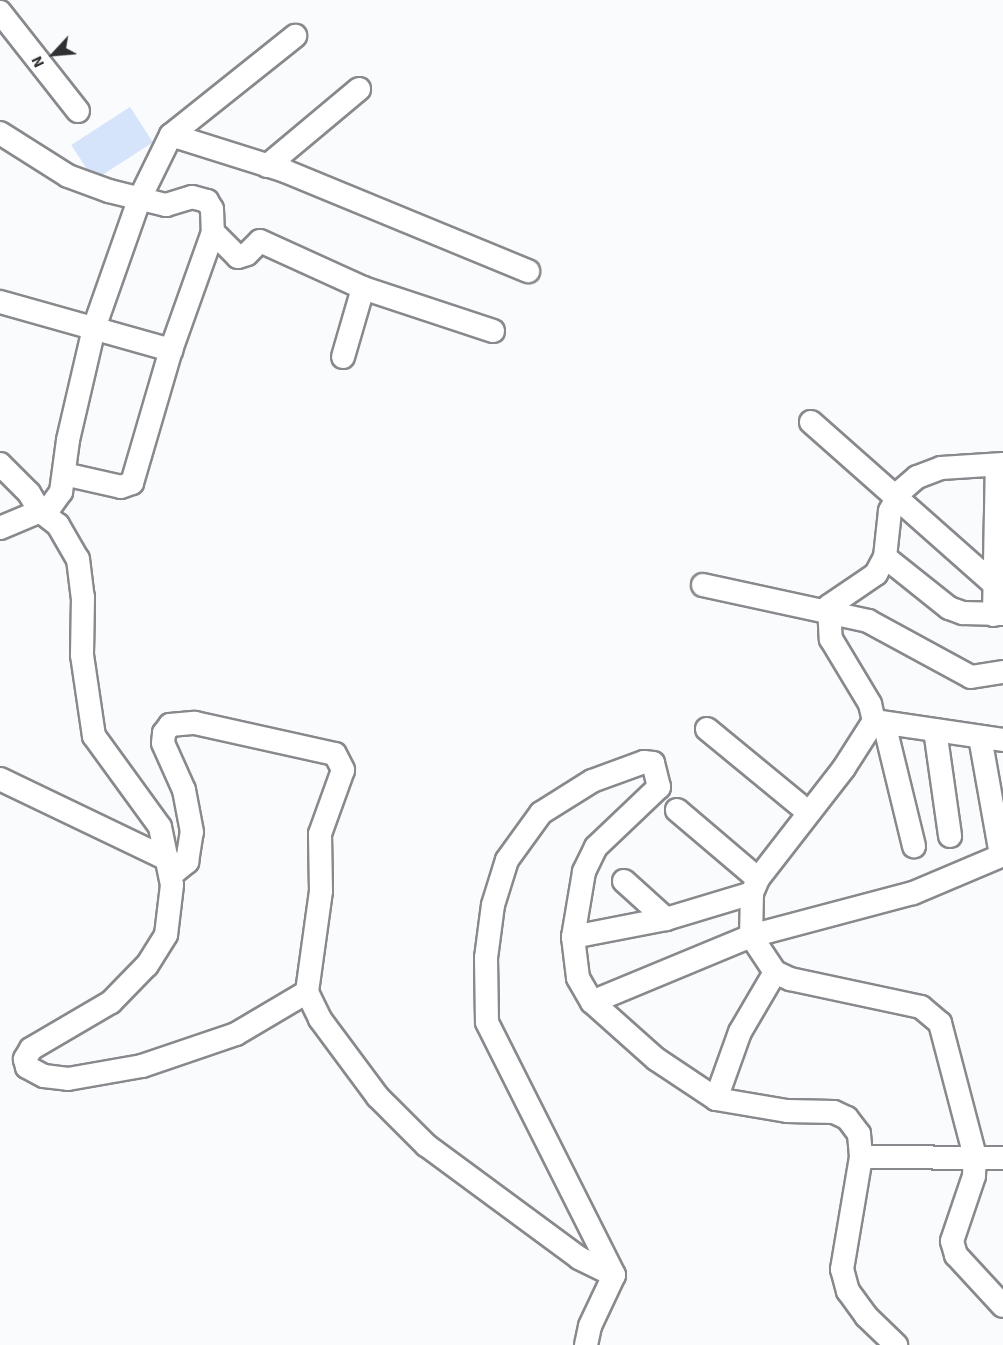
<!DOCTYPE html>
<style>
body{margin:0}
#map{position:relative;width:1003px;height:1345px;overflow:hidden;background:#f9fbfd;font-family:"Source Sans 3",sans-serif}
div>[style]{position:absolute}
.green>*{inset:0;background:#d5e4fa;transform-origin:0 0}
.roads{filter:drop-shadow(2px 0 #88898c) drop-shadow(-2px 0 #88898c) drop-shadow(0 2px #88898c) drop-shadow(0 -2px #88898c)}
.minor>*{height:22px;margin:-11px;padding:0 11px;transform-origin:11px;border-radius:11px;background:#fff}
span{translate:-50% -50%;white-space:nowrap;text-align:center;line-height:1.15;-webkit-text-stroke:5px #fff;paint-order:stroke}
.north{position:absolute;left:24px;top:24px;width:60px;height:60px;-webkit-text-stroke:4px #fff;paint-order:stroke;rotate:244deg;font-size:16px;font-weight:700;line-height:24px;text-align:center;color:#2f3031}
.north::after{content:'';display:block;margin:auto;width:21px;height:27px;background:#2f3031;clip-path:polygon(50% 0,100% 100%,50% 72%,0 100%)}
</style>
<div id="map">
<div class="green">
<div style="left:130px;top:107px;width:42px;height:70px;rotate:57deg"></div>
</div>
<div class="roads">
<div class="minor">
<div style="left:0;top:12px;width:126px;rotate:51.8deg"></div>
<div style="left:0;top:133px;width:80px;rotate:32.3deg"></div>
<div style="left:68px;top:176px;width:44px;rotate:20.1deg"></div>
<div style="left:109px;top:191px;width:59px;rotate:13.8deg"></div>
<div style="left:166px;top:205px;width:27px;rotate:-17deg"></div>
<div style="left:192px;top:197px;width:16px;rotate:15deg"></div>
<div style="left:207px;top:201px;width:9px;rotate:58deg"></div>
<div style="left:212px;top:209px;width:23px;rotate:88deg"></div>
<div style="left:213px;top:232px;width:35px;rotate:45deg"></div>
<div style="left:238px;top:257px;width:9px;rotate:-18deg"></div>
<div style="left:247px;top:254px;width:18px;rotate:-45deg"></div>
<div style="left:260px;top:241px;width:113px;rotate:24.5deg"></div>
<div style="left:363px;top:288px;width:137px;rotate:18.3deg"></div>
<div style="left:171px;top:135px;width:159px;rotate:-38.6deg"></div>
<div style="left:267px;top:166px;width:120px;rotate:-39.9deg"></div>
<div style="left:0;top:302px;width:178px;rotate:15.7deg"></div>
<div style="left:343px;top:357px;width:72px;rotate:-73.8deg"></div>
<div style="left:811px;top:422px;width:244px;rotate:41.5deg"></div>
<div style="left:0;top:464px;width:41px;rotate:45deg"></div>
<div style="left:29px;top:493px;width:21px;rotate:59deg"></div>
<div style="left:40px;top:511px;width:23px;rotate:38deg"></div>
<div style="left:58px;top:525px;width:39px;rotate:60deg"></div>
<div style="left:78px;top:559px;width:38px;rotate:83deg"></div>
<div style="left:83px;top:597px;width:58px;rotate:91deg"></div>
<div style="left:82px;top:655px;width:82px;rotate:81.6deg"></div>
<div style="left:94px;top:736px;width:112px;rotate:54deg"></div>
<div style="left:160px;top:827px;width:59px;rotate:78.3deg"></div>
<div style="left:172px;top:885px;width:50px;rotate:96.8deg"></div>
<div style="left:166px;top:935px;width:36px;rotate:122deg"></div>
<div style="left:147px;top:965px;width:52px;rotate:134.2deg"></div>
<div style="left:111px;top:1002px;width:93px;rotate:149.6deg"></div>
<div style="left:31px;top:1049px;width:12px;rotate:121deg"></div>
<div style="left:25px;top:1059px;width:8px;rotate:76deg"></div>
<div style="left:27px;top:1067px;width:19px;rotate:28deg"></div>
<div style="left:44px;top:1076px;width:24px;rotate:7deg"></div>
<div style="left:68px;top:1079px;width:75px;rotate:-10deg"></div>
<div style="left:142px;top:1066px;width:99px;rotate:-18.8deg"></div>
<div style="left:236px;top:1034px;width:82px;rotate:-30.6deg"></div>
<div style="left:1003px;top:464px;width:62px;rotate:176.3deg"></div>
<div style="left:941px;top:468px;width:26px;rotate:159deg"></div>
<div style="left:917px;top:477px;width:21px;rotate:139deg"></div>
<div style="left:901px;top:491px;width:23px;rotate:119deg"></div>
<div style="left:890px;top:511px;width:46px;rotate:96.2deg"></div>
<div style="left:885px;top:557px;width:19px;rotate:118deg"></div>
<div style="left:876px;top:574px;width:57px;rotate:145.8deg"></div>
<div style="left:829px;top:606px;width:33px;rotate:87deg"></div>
<div style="left:831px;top:639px;width:76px;rotate:59deg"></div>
<div style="left:870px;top:704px;width:17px;rotate:77deg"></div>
<div style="left:874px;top:721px;width:56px;rotate:122.6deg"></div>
<div style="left:844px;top:768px;width:140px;rotate:127.8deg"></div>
<div style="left:758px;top:879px;width:15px;rotate:113deg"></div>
<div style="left:752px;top:893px;width:43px;rotate:91.3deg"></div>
<div style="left:751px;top:936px;width:43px;rotate:56.3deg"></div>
<div style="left:775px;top:972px;width:17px;rotate:25deg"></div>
<div style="left:790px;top:979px;width:134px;rotate:12.1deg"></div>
<div style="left:921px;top:1007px;width:25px;rotate:40deg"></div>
<div style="left:940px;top:1023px;width:138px;rotate:75.3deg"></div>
<div style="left:975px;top:1156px;width:20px;rotate:93deg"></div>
<div style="left:974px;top:1176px;width:69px;rotate:108.7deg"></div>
<div style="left:952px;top:1241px;width:15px;rotate:74deg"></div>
<div style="left:956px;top:1255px;width:69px;rotate:47.3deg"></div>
<div style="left:64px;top:474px;width:58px;rotate:12.8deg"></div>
<div style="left:121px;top:487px;width:12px;rotate:-20deg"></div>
<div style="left:132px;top:483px;width:139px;rotate:-73.7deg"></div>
<div style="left:171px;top:350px;width:125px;rotate:-70.4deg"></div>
<div style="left:0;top:528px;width:54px;rotate:-22.8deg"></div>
<div style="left:50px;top:507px;width:19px;rotate:-54deg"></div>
<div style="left:61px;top:492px;width:52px;rotate:-82.3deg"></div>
<div style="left:68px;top:440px;width:115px;rotate:-76.9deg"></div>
<div style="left:94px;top:328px;width:136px;rotate:-70.6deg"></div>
<div style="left:139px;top:200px;width:72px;rotate:-63.8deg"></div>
<div style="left:171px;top:135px;width:120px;rotate:17.5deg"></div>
<div style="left:285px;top:171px;width:263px;rotate:22.4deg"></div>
<div style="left:885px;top:557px;width:82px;rotate:38.6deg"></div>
<div style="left:949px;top:608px;width:15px;rotate:20deg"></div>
<div style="left:963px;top:613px;width:40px;rotate:1.4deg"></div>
<div style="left:703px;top:585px;width:169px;rotate:12.3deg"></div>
<div style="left:868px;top:621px;width:117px;rotate:28.5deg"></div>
<div style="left:971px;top:677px;width:32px;rotate:-9deg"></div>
<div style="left:994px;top:615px;width:150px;rotate:-88.9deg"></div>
<div style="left:874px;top:721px;width:130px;rotate:8.4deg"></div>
<div style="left:884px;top:723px;width:127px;rotate:76.3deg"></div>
<div style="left:707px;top:729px;width:129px;rotate:39.4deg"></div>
<div style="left:935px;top:730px;width:107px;rotate:81.9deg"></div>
<div style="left:980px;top:737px;width:120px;rotate:79.9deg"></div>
<div style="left:0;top:779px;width:187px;rotate:25.6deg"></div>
<div style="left:677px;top:810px;width:106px;rotate:40.4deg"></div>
<div style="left:171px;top:875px;width:21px;rotate:-39deg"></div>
<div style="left:187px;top:862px;width:30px;rotate:-81deg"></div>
<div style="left:192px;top:832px;width:43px;rotate:-100.8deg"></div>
<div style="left:184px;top:790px;width:51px;rotate:-114.1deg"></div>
<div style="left:163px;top:743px;width:10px;rotate:-84deg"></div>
<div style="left:164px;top:733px;width:10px;rotate:-53deg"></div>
<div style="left:170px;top:725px;width:25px;rotate:-5deg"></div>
<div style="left:195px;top:723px;width:143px;rotate:12.5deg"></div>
<div style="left:335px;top:754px;width:18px;rotate:63deg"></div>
<div style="left:343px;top:770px;width:68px;rotate:109.8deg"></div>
<div style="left:320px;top:834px;width:57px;rotate:89deg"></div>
<div style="left:321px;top:891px;width:102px;rotate:97.9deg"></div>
<div style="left:307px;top:992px;width:30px;rotate:64deg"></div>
<div style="left:320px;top:1019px;width:97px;rotate:53.4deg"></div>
<div style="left:378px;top:1097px;width:68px;rotate:45deg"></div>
<div style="left:426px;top:1145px;width:190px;rotate:36.4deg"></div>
<div style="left:579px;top:1258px;width:39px;rotate:26deg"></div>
<div style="left:624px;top:881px;width:57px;rotate:42.1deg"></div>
<div style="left:573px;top:937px;width:95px;rotate:-11deg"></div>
<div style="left:666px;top:919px;width:90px;rotate:-16.8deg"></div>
<div style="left:592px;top:1002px;width:172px;rotate:-22.5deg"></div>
<div style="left:751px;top:936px;width:168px;rotate:-14.9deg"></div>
<div style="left:913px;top:893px;width:98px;rotate:-22.9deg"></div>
<div style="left:716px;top:1099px;width:71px;rotate:-70.3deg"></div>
<div style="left:740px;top:1032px;width:69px;rotate:-59.7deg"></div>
<div style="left:861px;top:1157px;width:142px;rotate:0.4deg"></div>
<div style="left:614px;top:1275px;width:283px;rotate:-116.7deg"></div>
<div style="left:487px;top:1022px;width:64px;rotate:-90.9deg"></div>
<div style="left:486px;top:958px;width:53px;rotate:-82.5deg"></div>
<div style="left:493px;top:905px;width:47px;rotate:-72.7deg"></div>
<div style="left:507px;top:860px;width:58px;rotate:-54.1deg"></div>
<div style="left:541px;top:813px;width:60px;rotate:-32.1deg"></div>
<div style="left:592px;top:781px;width:55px;rotate:-20.1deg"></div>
<div style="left:644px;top:762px;width:9px;rotate:6deg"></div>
<div style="left:653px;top:763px;width:25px;rotate:76deg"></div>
<div style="left:659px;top:787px;width:87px;rotate:136.4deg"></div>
<div style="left:596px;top:847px;width:28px;rotate:116deg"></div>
<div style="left:584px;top:872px;width:66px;rotate:99.6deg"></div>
<div style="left:573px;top:937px;width:41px;rotate:83deg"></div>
<div style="left:578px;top:978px;width:28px;rotate:60deg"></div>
<div style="left:592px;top:1002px;width:86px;rotate:41.7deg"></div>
<div style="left:656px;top:1059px;width:72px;rotate:33.7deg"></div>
<div style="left:716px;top:1099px;width:72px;rotate:9.6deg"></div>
<div style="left:787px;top:1111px;width:47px;rotate:1.2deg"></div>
<div style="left:834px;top:1112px;width:14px;rotate:25deg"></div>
<div style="left:847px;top:1118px;width:20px;rotate:53deg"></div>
<div style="left:859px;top:1134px;width:23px;rotate:85deg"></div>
<div style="left:861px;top:1157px;width:114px;rotate:99.6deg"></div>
<div style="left:842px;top:1269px;width:23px;rotate:75deg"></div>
<div style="left:848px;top:1291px;width:31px;rotate:54deg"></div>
<div style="left:866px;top:1316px;width:42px;rotate:44deg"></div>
<div style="left:586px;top:1345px;width:19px;rotate:-78deg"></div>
<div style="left:590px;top:1326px;width:56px;rotate:-64.8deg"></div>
</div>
</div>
<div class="north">N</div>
</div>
